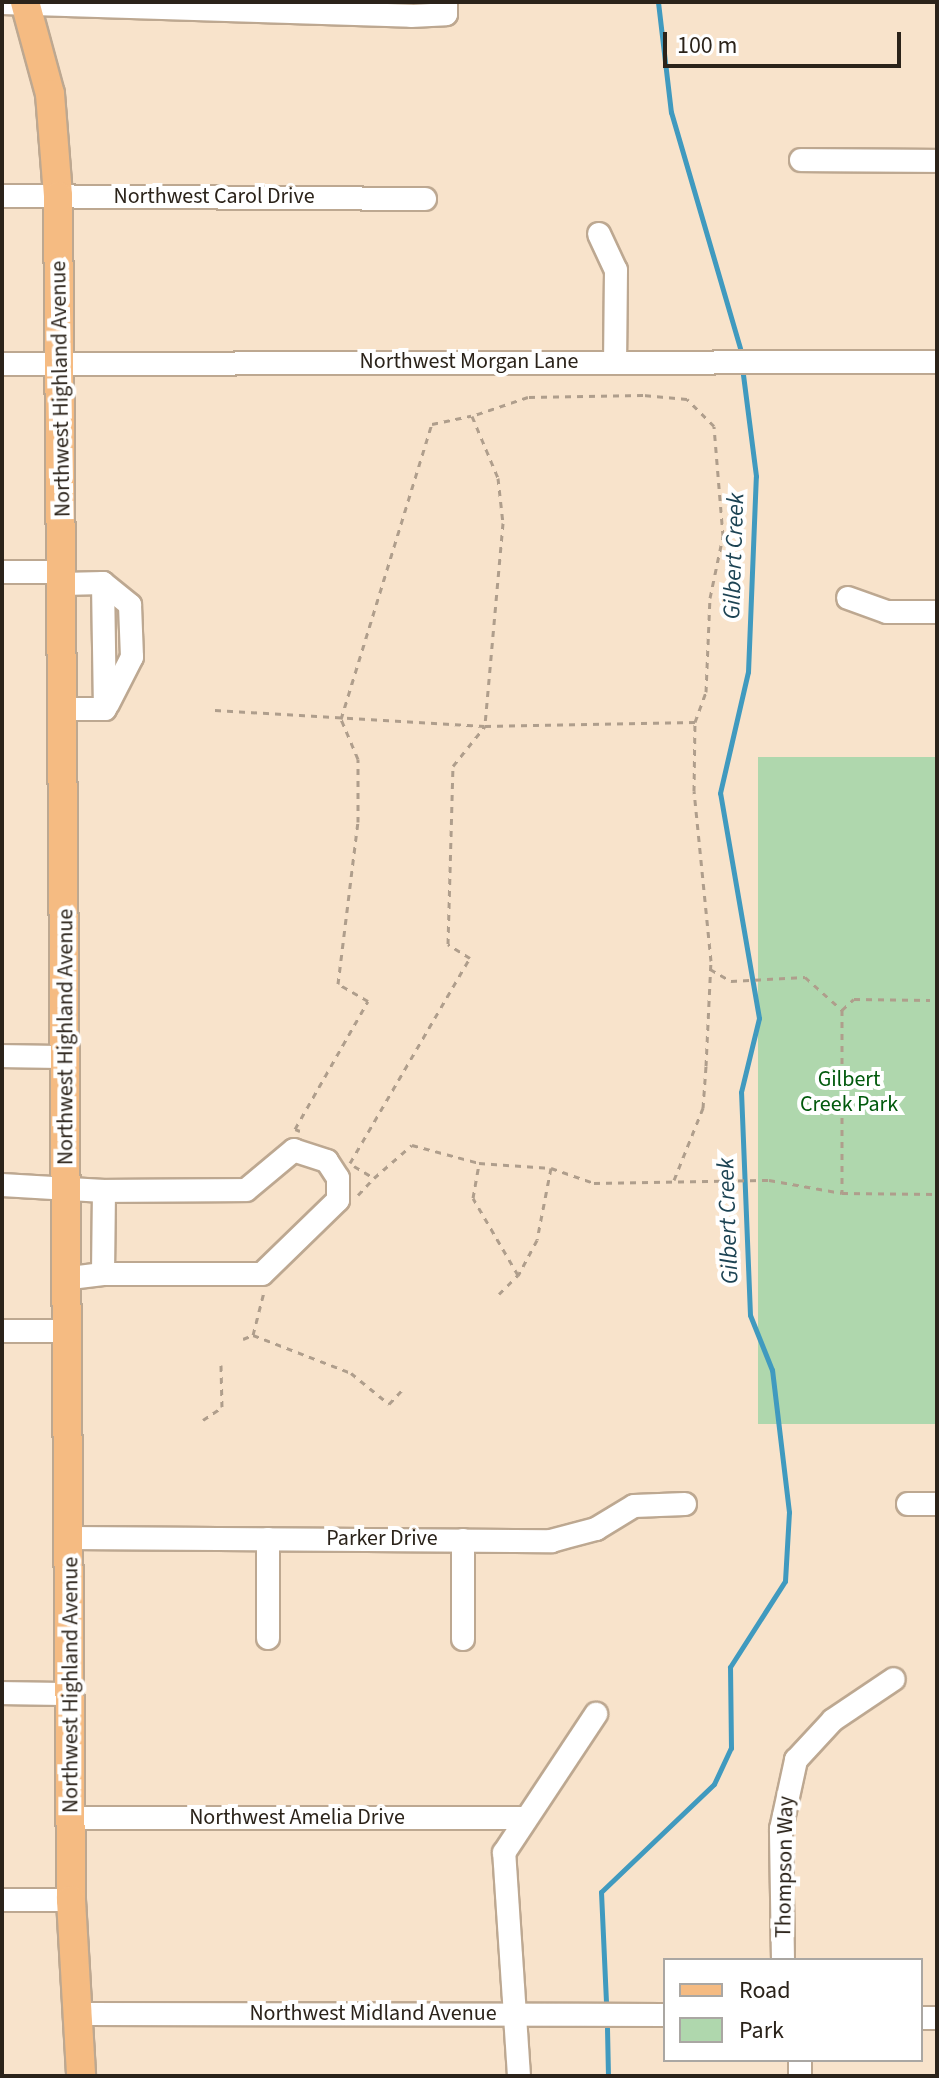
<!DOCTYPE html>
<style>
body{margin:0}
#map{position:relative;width:939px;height:2078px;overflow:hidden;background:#f8e3cb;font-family:"Source Sans 3",sans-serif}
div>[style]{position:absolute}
.green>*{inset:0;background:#afd7ad;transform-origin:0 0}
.stream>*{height:5px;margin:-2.5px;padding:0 2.5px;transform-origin:2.5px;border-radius:2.5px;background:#409abf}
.path>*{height:3px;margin-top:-1.5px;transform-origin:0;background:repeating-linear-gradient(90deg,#af9e8c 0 6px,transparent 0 12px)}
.roads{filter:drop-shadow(2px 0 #bda891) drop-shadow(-2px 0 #bda891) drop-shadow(0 2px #bda891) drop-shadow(0 -2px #bda891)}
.minor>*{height:22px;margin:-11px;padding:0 11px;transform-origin:11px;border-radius:11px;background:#fff}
.major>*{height:28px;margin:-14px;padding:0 14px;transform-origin:14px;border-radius:14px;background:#f5bb82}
span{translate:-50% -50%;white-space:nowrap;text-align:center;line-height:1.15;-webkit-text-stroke:8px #fff;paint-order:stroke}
.street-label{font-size:22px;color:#2b231a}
.park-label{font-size:22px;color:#01590c}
.water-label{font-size:24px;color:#1c4353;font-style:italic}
.frame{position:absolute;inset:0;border:4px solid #2b231a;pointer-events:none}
.legend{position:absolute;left:663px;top:1958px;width:260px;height:104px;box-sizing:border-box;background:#fff;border:2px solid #aaa7a3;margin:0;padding:10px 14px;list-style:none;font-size:24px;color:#2b231a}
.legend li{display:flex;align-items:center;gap:16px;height:40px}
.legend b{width:40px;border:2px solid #aaa7a3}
.scale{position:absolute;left:663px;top:32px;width:238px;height:36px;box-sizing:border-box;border:4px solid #2b231a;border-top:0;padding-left:10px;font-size:24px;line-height:28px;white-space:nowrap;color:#2b231a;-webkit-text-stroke:6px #fff;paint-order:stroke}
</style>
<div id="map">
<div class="green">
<div style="left:937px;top:757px;width:667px;height:179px;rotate:90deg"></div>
</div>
<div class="stream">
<div style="left:658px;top:2px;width:111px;rotate:83.3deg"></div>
<div style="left:671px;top:112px;width:246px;rotate:73.7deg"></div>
<div style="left:606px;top:2002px;width:110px;rotate:-92.6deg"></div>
<div style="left:601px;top:1892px;width:156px;rotate:-43.7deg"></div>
<div style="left:714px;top:1784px;width:40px;rotate:-65deg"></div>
<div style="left:731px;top:1748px;width:81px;rotate:-90.7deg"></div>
<div style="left:730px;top:1667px;width:102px;rotate:-57.4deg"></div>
<div style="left:785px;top:1581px;width:69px;rotate:-86.7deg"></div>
<div style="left:789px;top:1512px;width:143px;rotate:-96.8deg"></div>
<div style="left:772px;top:1370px;width:59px;rotate:-111.8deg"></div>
<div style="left:750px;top:1315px;width:223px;rotate:-92.3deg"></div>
<div style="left:741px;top:1092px;width:76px;rotate:-76.3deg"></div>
<div style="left:759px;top:1018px;width:228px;rotate:-99.8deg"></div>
<div style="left:720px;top:793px;width:124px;rotate:-77deg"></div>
<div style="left:748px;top:672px;width:196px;rotate:-87.7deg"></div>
<div style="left:756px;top:476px;width:103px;rotate:-97.3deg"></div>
<div style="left:607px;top:2028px;width:48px;rotate:88.8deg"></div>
</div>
<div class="path">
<div style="left:215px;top:710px;width:270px;rotate:3.4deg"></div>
<div style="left:710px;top:969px;width:24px;rotate:30deg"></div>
<div style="left:731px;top:981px;width:74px;rotate:-3.1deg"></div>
<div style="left:805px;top:977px;width:50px;rotate:41.7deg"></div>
<div style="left:842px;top:1010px;width:183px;rotate:90deg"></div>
<div style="left:842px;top:1193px;width:95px;rotate:0.6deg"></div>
<div style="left:842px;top:1010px;width:16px;rotate:-43deg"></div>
<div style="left:854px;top:999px;width:76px;rotate:0.8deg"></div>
<div style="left:300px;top:1131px;width:5px;rotate:-158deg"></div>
<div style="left:295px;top:1129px;width:147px;rotate:-60.3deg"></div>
<div style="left:368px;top:1001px;width:34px;rotate:-150deg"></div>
<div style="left:338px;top:984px;width:163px;rotate:-83deg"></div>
<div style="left:358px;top:822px;width:63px;rotate:-90deg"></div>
<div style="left:358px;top:759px;width:43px;rotate:-113deg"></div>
<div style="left:341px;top:719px;width:309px;rotate:-72.9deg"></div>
<div style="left:432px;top:424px;width:40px;rotate:-12deg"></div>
<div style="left:350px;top:1163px;width:238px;rotate:-59.7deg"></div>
<div style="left:470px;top:958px;width:26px;rotate:-148deg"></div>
<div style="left:448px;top:944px;width:178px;rotate:-88.4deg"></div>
<div style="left:453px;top:766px;width:51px;rotate:-51.3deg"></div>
<div style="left:354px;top:1166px;width:23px;rotate:31deg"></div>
<div style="left:374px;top:1178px;width:50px;rotate:-41deg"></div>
<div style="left:412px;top:1145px;width:69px;rotate:15deg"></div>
<div style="left:551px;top:1168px;width:73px;rotate:101deg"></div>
<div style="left:537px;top:1240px;width:40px;rotate:118deg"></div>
<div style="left:518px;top:1275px;width:89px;rotate:-120.3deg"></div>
<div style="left:473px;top:1198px;width:36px;rotate:-80deg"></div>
<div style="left:479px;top:1163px;width:72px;rotate:4deg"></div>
<div style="left:551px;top:1168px;width:46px;rotate:19.2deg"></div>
<div style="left:594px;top:1183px;width:175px;rotate:-1deg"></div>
<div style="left:769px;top:1180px;width:74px;rotate:10.1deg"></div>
<div style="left:674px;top:1180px;width:78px;rotate:-68.1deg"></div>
<div style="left:703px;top:1108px;width:42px;rotate:-85.9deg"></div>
<div style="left:706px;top:1066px;width:105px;rotate:-87.3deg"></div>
<div style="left:711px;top:961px;width:171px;rotate:-95.7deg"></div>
<div style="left:694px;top:791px;width:69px;rotate:-89.2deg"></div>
<div style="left:695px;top:722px;width:32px;rotate:-70deg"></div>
<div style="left:706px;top:692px;width:94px;rotate:-87.6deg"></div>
<div style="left:710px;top:598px;width:63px;rotate:-78.2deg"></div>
<div style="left:723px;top:536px;width:110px;rotate:-94.7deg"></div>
<div style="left:714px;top:426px;width:38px;rotate:-135deg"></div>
<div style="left:687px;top:399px;width:44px;rotate:-174.8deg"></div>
<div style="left:643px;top:395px;width:115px;rotate:179deg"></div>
<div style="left:528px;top:397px;width:59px;rotate:161.3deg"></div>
<div style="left:472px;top:416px;width:67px;rotate:67.2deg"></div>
<div style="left:498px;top:478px;width:45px;rotate:83.7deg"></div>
<div style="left:503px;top:523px;width:204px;rotate:95.1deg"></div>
<div style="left:485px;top:726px;width:210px;rotate:-1.1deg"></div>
<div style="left:358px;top:1195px;width:23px;rotate:-47deg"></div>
<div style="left:499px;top:1294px;width:27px;rotate:-45deg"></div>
<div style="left:253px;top:1335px;width:44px;rotate:-75.7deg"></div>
<div style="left:243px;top:1339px;width:11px;rotate:-22deg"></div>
<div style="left:253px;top:1335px;width:105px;rotate:21.2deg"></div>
<div style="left:351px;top:1373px;width:49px;rotate:39.2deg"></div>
<div style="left:389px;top:1404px;width:23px;rotate:-47deg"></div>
<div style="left:203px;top:1420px;width:23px;rotate:-34deg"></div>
<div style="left:222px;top:1407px;width:42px;rotate:-91.4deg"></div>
</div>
<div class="roads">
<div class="minor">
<div style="left:2px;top:3px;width:409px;rotate:1.8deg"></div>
<div style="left:411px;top:16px;width:35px;rotate:-3deg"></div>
<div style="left:446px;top:14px;width:12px;rotate:-90deg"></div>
<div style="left:801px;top:160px;width:136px;rotate:0.4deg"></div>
<div style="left:2px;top:196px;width:423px;rotate:0.4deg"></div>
<div style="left:599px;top:234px;width:40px;rotate:65deg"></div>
<div style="left:616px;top:270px;width:91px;rotate:90.6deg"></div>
<div style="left:2px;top:364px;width:935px;rotate:-0.12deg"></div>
<div style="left:2px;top:572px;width:61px"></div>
<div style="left:103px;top:583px;width:35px;rotate:39deg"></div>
<div style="left:130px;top:605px;width:52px;rotate:87.8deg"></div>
<div style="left:132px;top:657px;width:53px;rotate:117.1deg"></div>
<div style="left:63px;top:584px;width:40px;rotate:-1.4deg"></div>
<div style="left:103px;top:583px;width:126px;rotate:89.1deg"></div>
<div style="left:105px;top:709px;width:41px;rotate:180deg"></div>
<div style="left:848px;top:598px;width:41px;rotate:19.7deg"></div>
<div style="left:887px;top:612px;width:50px"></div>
<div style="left:2px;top:1056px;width:63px;rotate:0.9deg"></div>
<div style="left:2px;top:1185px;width:102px;rotate:3.4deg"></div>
<div style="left:104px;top:1191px;width:83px;rotate:90.7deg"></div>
<div style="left:103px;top:1274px;width:35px;rotate:173deg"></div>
<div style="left:103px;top:1274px;width:159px"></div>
<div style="left:262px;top:1274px;width:106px;rotate:-44.2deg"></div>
<div style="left:338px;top:1200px;width:22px;rotate:-90deg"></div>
<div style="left:338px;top:1178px;width:20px;rotate:-123deg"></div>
<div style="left:327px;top:1161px;width:35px;rotate:-162deg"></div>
<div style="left:294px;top:1150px;width:62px;rotate:140.2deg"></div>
<div style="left:246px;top:1190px;width:142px;rotate:179.6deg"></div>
<div style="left:2px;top:1331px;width:67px"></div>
<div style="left:908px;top:1504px;width:29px"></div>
<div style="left:70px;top:1538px;width:481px;rotate:0.4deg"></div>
<div style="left:551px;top:1541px;width:47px;rotate:-14.9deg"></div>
<div style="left:596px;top:1529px;width:44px;rotate:-31.2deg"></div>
<div style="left:634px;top:1506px;width:51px;rotate:-2.2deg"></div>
<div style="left:268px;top:1638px;width:99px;rotate:-90deg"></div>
<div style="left:463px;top:1639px;width:99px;rotate:-90deg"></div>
<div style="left:2px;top:1693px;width:67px;rotate:0.9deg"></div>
<div style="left:71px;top:1818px;width:451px"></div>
<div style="left:2px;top:1900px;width:69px"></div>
<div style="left:783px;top:1960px;width:131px;rotate:-90.9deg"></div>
<div style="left:781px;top:1829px;width:71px;rotate:-77.7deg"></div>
<div style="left:796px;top:1760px;width:54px;rotate:-47.2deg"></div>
<div style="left:833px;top:1720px;width:73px;rotate:-33.9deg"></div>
<div style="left:80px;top:2014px;width:585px;rotate:0.1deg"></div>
<div style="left:921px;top:2018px;width:16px"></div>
<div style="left:519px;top:2076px;width:224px;rotate:-93.8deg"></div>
<div style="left:504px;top:1853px;width:167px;rotate:-56.5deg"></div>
<div style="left:800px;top:2076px;width:16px;rotate:-90deg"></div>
</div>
<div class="major">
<div style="left:25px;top:2px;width:95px;rotate:74.8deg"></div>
<div style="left:50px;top:94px;width:102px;rotate:85.5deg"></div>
<div style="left:58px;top:196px;width:1704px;rotate:89.56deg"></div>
<div style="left:71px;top:1900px;width:176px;rotate:86.7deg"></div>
</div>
</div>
<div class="street-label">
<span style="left:214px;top:197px">Northwest Carol Drive</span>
<span style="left:469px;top:362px">Northwest Morgan Lane</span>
<span style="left:61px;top:389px;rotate:-91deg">Northwest Highland Avenue</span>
<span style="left:66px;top:1037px;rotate:-90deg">Northwest Highland Avenue</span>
<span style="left:382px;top:1539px">Parker Drive</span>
<span style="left:71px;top:1685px;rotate:-90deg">Northwest Highland Avenue</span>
<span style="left:297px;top:1818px">Northwest Amelia Drive</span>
<span style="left:785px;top:1867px;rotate:-89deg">Thompson Way</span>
<span style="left:373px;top:2014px">Northwest Midland Avenue</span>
</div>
<div class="park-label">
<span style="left:849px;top:1092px">Gilbert<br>Creek Park</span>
</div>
<div class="water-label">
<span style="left:734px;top:556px;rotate:-88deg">Gilbert Creek</span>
<span style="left:728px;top:1221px;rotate:-92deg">Gilbert Creek</span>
</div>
<div class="frame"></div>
<ul class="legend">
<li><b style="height:10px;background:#f5bb82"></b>Road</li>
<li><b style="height:22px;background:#afd7ad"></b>Park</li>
</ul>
<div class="scale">100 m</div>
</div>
